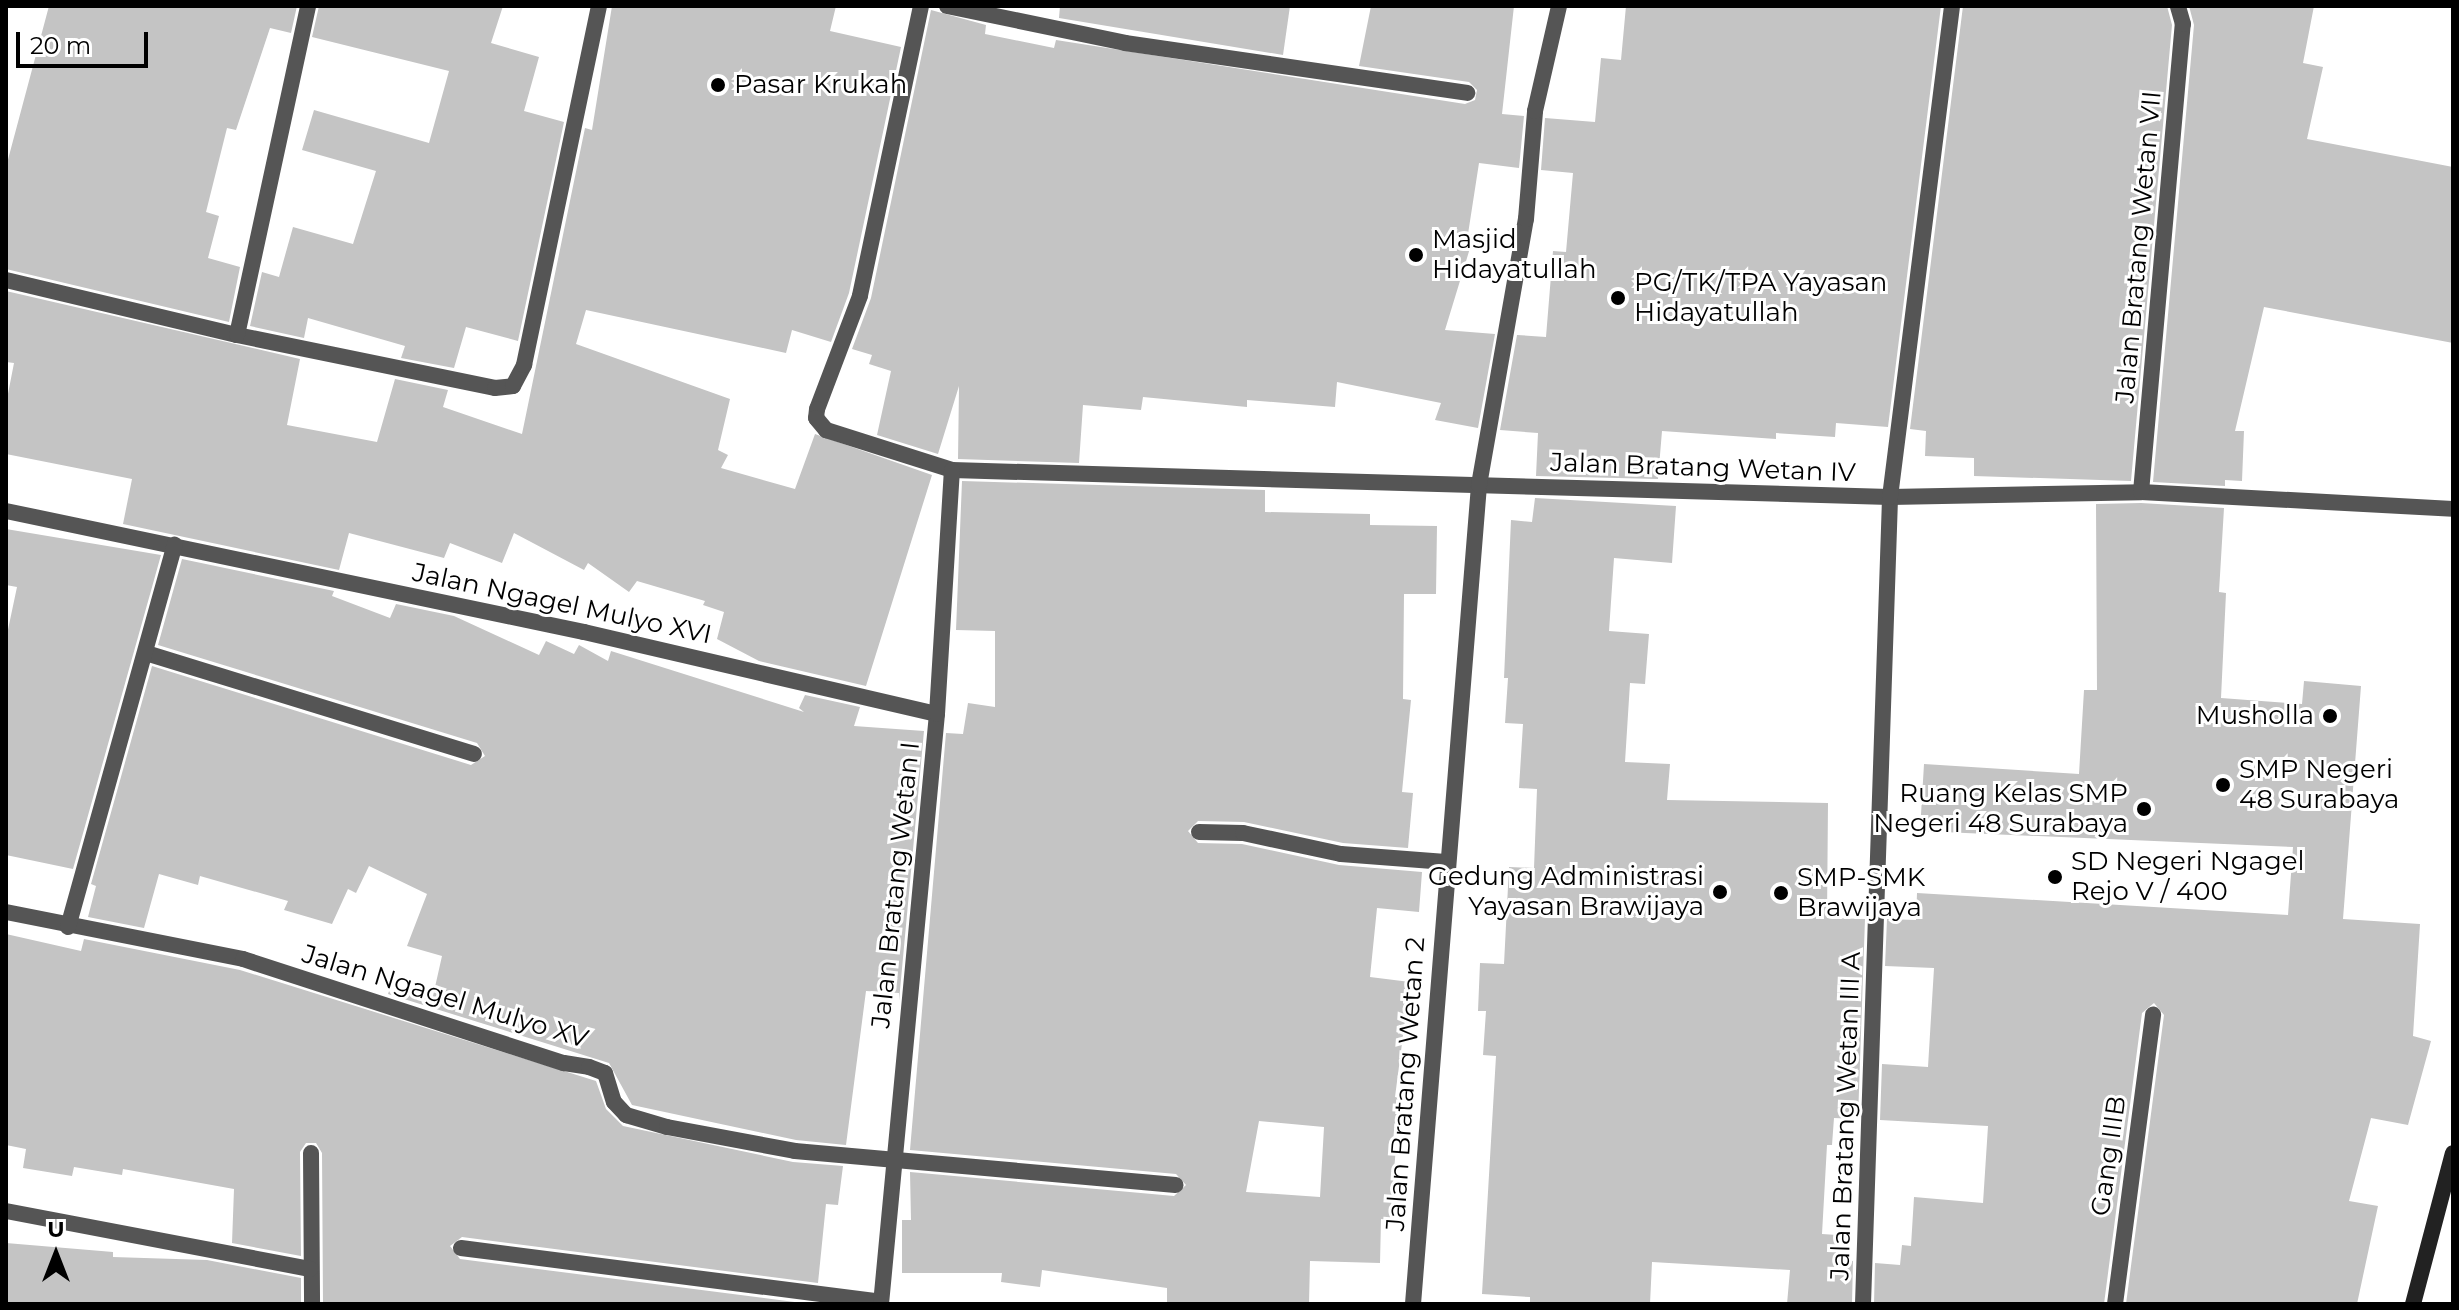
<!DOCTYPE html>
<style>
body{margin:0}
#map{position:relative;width:2459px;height:1310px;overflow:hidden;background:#fff;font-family:Montserrat,sans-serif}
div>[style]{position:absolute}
.building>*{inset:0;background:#c4c4c4}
.street>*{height:16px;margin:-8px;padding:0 8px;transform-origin:8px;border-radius:8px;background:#555}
.secondary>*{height:16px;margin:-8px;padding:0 8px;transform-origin:8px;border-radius:8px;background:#222}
.dots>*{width:22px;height:22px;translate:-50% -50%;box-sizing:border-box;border:4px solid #fff;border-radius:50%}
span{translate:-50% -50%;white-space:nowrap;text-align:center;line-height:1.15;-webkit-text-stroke:6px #fff;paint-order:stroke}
.poi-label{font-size:26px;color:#000}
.left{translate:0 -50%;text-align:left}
.right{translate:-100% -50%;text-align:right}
.street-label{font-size:26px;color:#000}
.frame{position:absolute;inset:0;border:8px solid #000;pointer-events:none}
.north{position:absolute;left:16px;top:1214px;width:80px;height:80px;-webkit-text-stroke:6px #fff;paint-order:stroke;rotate:0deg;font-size:22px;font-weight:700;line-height:32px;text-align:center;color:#000}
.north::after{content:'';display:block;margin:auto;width:28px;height:36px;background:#000;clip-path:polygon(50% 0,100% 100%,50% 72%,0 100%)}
.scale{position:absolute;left:16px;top:32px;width:132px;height:36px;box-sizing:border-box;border:4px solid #000;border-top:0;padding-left:10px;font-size:24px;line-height:28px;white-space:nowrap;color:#000;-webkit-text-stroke:6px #fff;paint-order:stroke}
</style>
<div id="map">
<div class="building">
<div style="clip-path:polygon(49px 6px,297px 6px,291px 33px,270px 28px,236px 130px,227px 128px,206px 212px,219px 216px,208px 258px,240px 267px,229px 322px,6px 269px,6px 167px)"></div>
<div style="clip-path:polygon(319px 6px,503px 6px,491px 43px,539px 57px,524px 111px,564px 122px,518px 341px,466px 327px,454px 368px,401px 358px,405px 346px,308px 318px,304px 338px,250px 326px,262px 272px,279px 277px,293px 227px,353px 244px,376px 171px,302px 150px,314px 110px,429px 143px,449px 71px,312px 37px)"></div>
<div style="clip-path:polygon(612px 6px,836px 6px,830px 31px,901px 47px,849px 293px,831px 342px,792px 330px,786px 353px,586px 310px,576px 344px,730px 399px,718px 450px,728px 455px,721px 468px,795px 489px,815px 434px,932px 475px,866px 686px,759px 661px,717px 639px,724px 612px,703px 605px,705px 601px,637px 581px,629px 592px,588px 563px,584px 570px,514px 533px,502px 563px,450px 543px,444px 558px,349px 533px,339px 570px,123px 524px,132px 479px,6px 454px,6px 404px,14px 363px,6px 362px,6px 291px,300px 359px,287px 425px,377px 442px,395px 379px,448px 390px,443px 407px,522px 434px,585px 128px,592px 130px)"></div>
<div style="clip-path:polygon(1060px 6px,1290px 6px,1283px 55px,1059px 18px)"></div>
<div style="clip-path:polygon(1371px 6px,1514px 6px,1502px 114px,1524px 116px,1519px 168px,1479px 163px,1468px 234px,1474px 235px,1445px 330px,1495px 334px,1478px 428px,1435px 420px,1441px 403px,1337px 382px,1335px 407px,1247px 400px,1247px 407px,1143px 397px,1141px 410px,1083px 405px,1079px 463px,958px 459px,959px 386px,938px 454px,877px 435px,891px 371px,869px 364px,872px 355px,852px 349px,871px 298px,931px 10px,986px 25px,985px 34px,1054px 48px,1056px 40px,1465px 104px,1475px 100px,1477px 90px,1469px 82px,1359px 66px)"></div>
<div style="clip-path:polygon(1626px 6px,1941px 6px,1888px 427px,1836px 423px,1835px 437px,1776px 433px,1776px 439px,1662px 431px,1658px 479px,1536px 476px,1538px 433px,1500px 430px,1517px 335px,1546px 337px,1553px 251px,1566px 252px,1573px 173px,1541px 170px,1545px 118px,1595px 122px,1601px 58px,1621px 60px)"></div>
<div style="clip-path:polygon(1963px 6px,2167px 6px,2172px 25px,2131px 481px,1974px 476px,1974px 458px,1925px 456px,1926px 431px,1910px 429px)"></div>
<div style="clip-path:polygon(2189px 6px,2314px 6px,2303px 63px,2323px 67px,2307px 139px,2453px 167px,2453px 343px,2264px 307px,2235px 431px,2244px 431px,2242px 481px,2225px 480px,2225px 486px,2153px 482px,2194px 25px)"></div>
<div style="clip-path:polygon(evenodd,962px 481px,1265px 490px,1265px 512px,1370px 514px,1370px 525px,1437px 526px,1436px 594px,1404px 594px,1403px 699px,1411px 700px,1402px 792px,1413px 793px,1408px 848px,1343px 843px,1244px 822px,1198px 821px,1188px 831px,1198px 843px,1242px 844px,1339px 865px,1422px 872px,1419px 912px,1377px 908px,1370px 977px,1410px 982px,1395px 1097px,1400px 1098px,1390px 1220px,1381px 1219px,1380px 1263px,1310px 1261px,1309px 1304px,1167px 1302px,1167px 1288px,1042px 1270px,1040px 1287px,1001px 1282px,1002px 1273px,902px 1273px,902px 1220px,911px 1220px,910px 1172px,1174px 1196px,1186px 1185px,1176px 1174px,910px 1150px,946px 733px,963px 734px,968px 703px,995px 707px,995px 631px,956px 630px,962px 481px,1259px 1121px,1324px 1127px,1320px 1197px,1246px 1192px,1259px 1121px)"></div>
<div style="clip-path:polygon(1535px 498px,1676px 506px,1672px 563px,1614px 558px,1609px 631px,1649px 634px,1645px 684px,1630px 683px,1625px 762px,1670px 764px,1667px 800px,1828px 803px,1827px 918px,1865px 919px,1858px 1119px,1834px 1118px,1832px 1145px,1827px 1145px,1822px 1234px,1837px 1235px,1836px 1259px,1853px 1261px,1852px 1304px,1787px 1304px,1790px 1270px,1652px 1262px,1650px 1304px,1530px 1304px,1530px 1297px,1482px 1294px,1496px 1056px,1483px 1055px,1486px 1011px,1478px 1011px,1480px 963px,1504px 964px,1509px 867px,1534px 868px,1537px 789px,1519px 788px,1523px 724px,1505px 723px,1508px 678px,1504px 678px,1511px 520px,1532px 522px)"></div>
<div style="clip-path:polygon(2141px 503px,2224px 508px,2219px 592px,2226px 593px,2221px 698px,2302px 704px,2304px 681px,2361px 686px,2343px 919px,2420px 924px,2413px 1036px,2431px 1041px,2408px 1125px,2371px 1118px,2349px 1201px,2378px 1206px,2357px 1304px,2126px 1304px,2164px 1015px,2154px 1003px,2142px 1013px,2104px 1304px,1874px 1304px,1875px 1263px,1900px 1265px,1902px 1245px,1911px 1246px,1914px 1197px,1983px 1203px,1988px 1126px,1880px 1120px,1882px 1064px,1928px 1067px,1934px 968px,1885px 966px,1887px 919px,1916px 920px,1917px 893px,2288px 915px,2293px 847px,1920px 831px,1924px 764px,2079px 774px,2084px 690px,2097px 690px,2096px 504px)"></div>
<div style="clip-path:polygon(6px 529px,161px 555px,73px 869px,6px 855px,6px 639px,17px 587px,6px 585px)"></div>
<div style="clip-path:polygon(182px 559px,334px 591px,332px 596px,390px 618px,396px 604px,454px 616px,539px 655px,546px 641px,574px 654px,579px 645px,608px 661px,611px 651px,804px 712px,799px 708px,805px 695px,860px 707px,854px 726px,924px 731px,899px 1001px,899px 993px,866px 991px,846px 1145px,796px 1140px,632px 1105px,609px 1063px,388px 994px,390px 988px,433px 996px,442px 956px,407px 946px,427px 894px,369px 866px,356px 893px,348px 889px,332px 924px,284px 910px,288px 901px,200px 876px,198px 885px,159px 874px,144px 928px,88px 917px,96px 886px,91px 884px,152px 666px,471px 765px,485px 756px,477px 743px,158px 645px)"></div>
<div style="clip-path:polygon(6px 934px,81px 951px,84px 939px,240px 970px,596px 1081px,606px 1109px,623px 1126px,793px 1162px,843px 1166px,838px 1205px,826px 1204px,818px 1283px,462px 1237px,450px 1246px,460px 1259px,810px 1304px,323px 1304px,322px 1153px,316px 1143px,306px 1143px,300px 1152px,301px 1256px,232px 1243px,234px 1189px,123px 1169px,122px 1175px,74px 1167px,72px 1176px,23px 1168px,26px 1149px,6px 1145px)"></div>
<div style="clip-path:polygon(6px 1243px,113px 1252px,113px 1257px,207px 1260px,301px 1278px,301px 1304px,6px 1304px)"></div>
</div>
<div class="street">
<div style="left:921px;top:6px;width:296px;rotate:101.9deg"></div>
<div style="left:860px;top:296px;width:121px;rotate:110.8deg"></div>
<div style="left:817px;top:409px;width:9px;rotate:96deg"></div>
<div style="left:816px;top:418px;width:16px;rotate:50deg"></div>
<div style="left:826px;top:430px;width:132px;rotate:17.6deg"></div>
<div style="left:952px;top:470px;width:938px;rotate:1.65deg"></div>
<div style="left:1890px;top:497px;width:251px;rotate:-1.1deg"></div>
<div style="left:2141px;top:492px;width:312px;rotate:3.1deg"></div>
<div style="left:947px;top:6px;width:182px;rotate:11.7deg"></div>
<div style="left:1125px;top:43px;width:346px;rotate:8.3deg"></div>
<div style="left:6px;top:280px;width:237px;rotate:13.4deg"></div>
<div style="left:237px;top:335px;width:263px;rotate:11.6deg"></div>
<div style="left:495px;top:388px;width:18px;rotate:-6deg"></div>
<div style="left:513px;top:386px;width:24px;rotate:-62deg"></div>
<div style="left:524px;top:365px;width:367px;rotate:-78.2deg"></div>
<div style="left:237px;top:335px;width:337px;rotate:-77.8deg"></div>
<div style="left:2141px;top:492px;width:470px;rotate:-84.9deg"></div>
<div style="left:2183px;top:24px;width:19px;rotate:-106deg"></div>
<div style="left:6px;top:511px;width:591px;rotate:11.82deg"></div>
<div style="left:584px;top:632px;width:362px;rotate:13.1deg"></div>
<div style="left:146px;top:653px;width:343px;rotate:17.1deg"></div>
<div style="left:1199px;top:832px;width:44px;rotate:1.3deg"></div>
<div style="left:1243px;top:833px;width:100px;rotate:12.1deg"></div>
<div style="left:1341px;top:854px;width:105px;rotate:4.4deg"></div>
<div style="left:6px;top:912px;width:242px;rotate:11.2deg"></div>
<div style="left:243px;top:959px;width:337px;rotate:18deg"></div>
<div style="left:564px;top:1063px;width:25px;rotate:9deg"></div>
<div style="left:589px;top:1067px;width:17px;rotate:21deg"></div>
<div style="left:605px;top:1073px;width:30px;rotate:73deg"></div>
<div style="left:614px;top:1102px;width:18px;rotate:47deg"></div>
<div style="left:626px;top:1115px;width:43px;rotate:16.3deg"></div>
<div style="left:667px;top:1127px;width:130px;rotate:10.6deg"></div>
<div style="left:795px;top:1151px;width:382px;rotate:5.1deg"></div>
<div style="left:68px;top:927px;width:397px;rotate:-74.4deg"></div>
<div style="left:311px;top:1153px;width:151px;rotate:89.6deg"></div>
<div style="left:6px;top:1211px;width:310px;rotate:10.8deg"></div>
<div style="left:461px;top:1248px;width:423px;rotate:7.3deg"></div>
<div style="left:881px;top:1304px;width:593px;rotate:-84.58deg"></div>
<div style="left:937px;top:714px;width:244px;rotate:-86.5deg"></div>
<div style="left:1413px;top:1304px;width:822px;rotate:-85.39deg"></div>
<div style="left:1479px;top:485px;width:270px;rotate:-80deg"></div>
<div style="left:1526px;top:219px;width:108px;rotate:-85.2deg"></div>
<div style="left:1535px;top:111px;width:108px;rotate:-77.1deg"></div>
<div style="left:1863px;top:1304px;width:807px;rotate:-88.08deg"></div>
<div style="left:1890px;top:497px;width:495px;rotate:-82.8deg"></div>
<div style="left:2115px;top:1304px;width:292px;rotate:-82.5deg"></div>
</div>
<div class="secondary">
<div style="left:2413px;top:1304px;width:156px;rotate:-75.2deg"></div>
</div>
<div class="dots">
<div style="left:718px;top:85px;background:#000"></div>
<div style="left:1416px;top:255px;background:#000"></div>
<div style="left:1618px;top:298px;background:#000"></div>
<div style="left:2330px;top:716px;background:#000"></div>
<div style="left:2223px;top:785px;background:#000"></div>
<div style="left:2144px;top:809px;background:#000"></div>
<div style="left:2055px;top:877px;background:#000"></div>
<div style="left:1720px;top:892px;background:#000"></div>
<div style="left:1781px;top:893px;background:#000"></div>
</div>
<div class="poi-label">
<span class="left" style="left:734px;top:85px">Pasar Krukah</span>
<span class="left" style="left:1432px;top:255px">Masjid<br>Hidayatullah</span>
<span class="left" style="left:1634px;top:298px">PG/TK/TPA Yayasan<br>Hidayatullah</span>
<span class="right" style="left:2314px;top:716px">Musholla</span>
<span class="left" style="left:2239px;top:785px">SMP Negeri<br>48 Surabaya</span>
<span class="right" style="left:2128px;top:809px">Ruang Kelas SMP<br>Negeri 48 Surabaya</span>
<span class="left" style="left:2071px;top:877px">SD Negeri Ngagel<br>Rejo V / 400</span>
<span class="right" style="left:1704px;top:892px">Gedung Administrasi<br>Yayasan Brawijaya</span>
<span class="left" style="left:1797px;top:893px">SMP-SMK<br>Brawijaya</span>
</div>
<div class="street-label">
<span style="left:2139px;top:247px;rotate:-85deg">Jalan Bratang Wetan VII</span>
<span style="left:1703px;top:468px;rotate:2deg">Jalan Bratang Wetan IV</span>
<span style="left:562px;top:604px;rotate:12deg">Jalan Ngagel Mulyo XVI</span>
<span style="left:896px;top:885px;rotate:-84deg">Jalan Bratang Wetan I</span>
<span style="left:445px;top:997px;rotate:17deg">Jalan Ngagel Mulyo XV</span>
<span style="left:1406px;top:1084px;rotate:-86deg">Jalan Bratang Wetan 2</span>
<span style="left:1846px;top:1116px;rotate:-88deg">Jalan Bratang Wetan III A</span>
<span style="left:2109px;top:1156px;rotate:-82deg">Gang IIIB</span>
</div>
<div class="frame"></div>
<div class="north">U</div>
<div class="scale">20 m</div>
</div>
